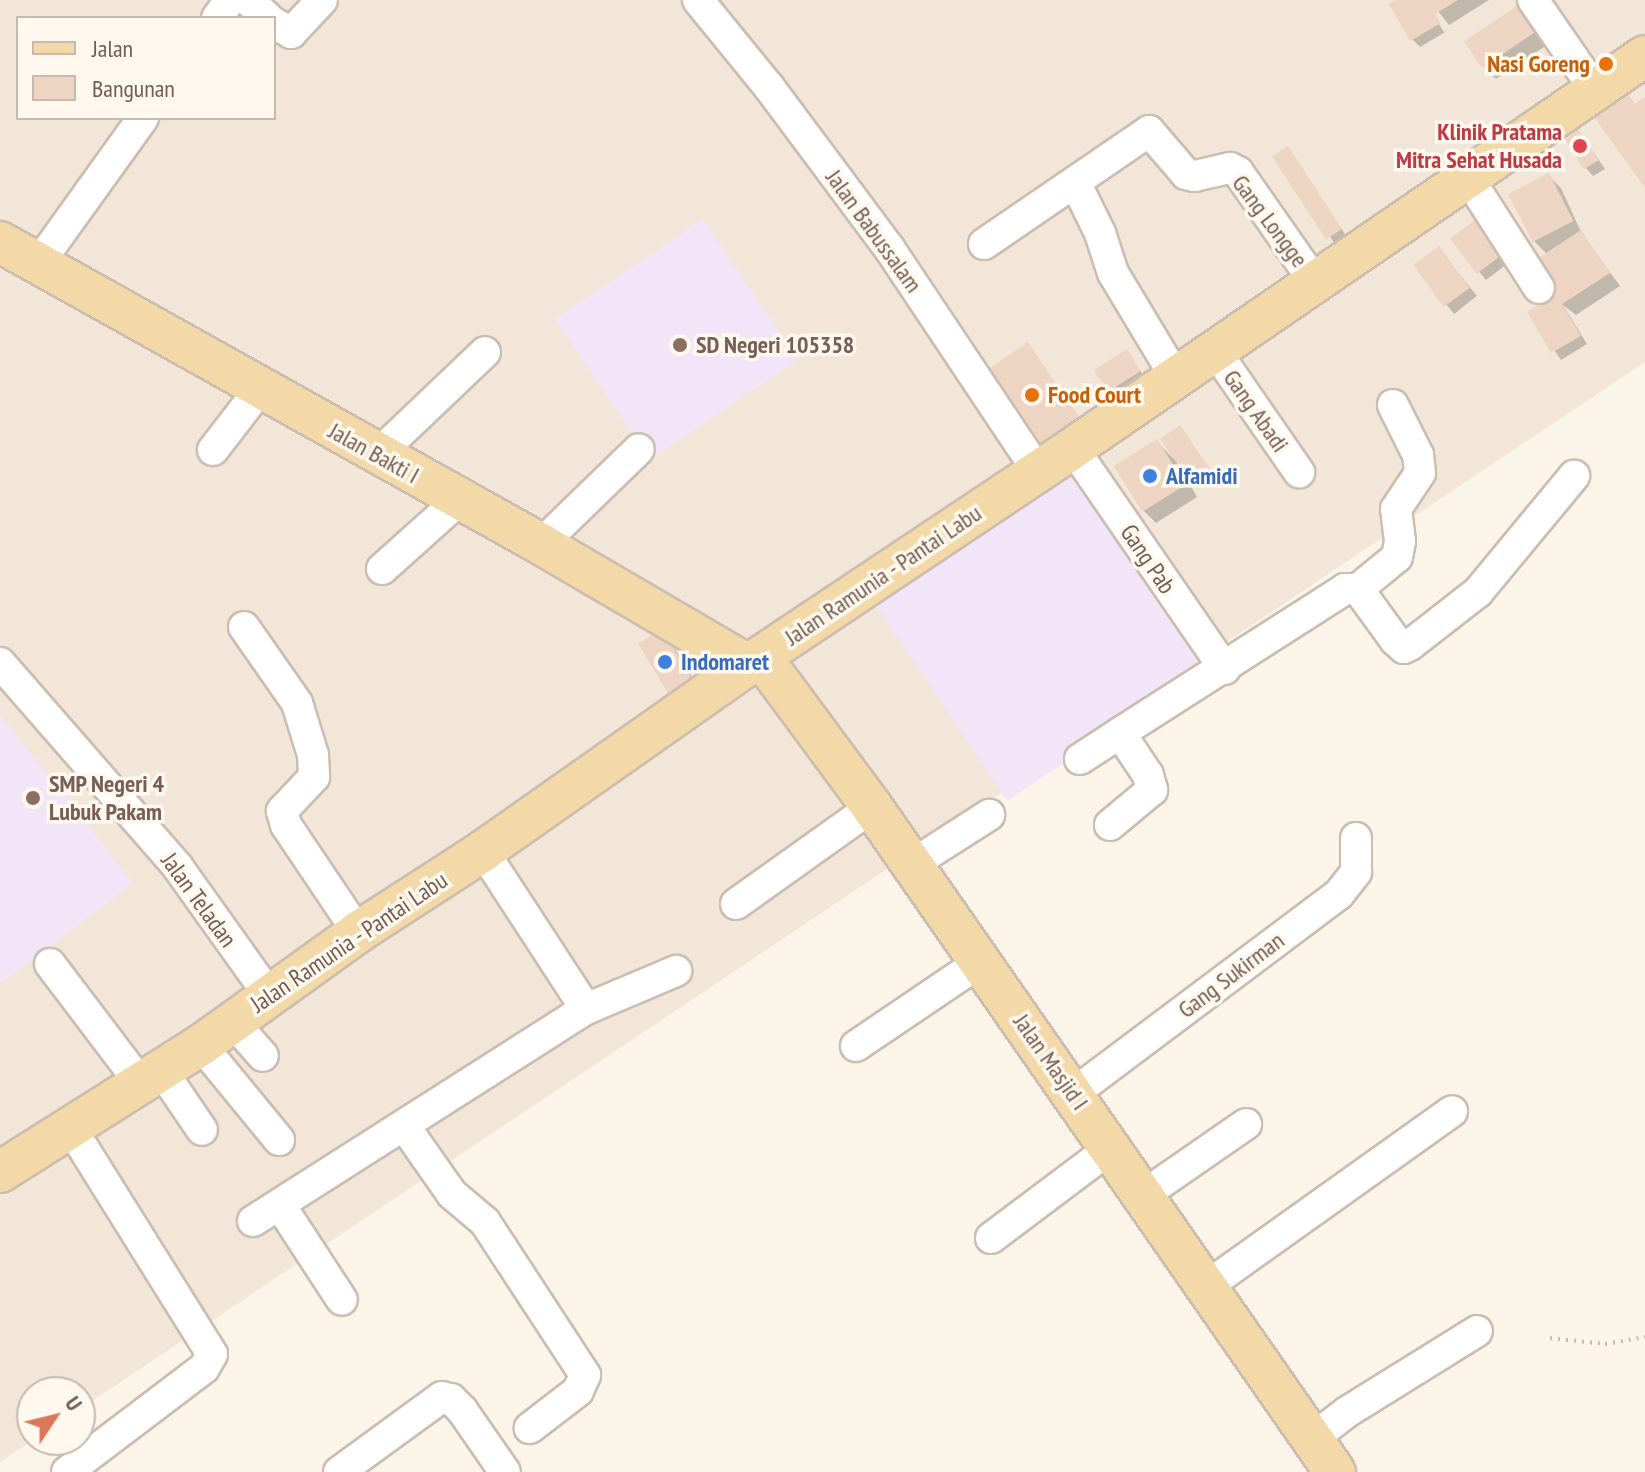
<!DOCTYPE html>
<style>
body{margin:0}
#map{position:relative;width:1645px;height:1472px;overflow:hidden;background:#fbf4e9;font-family:"PT Sans Narrow",sans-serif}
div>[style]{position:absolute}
.residential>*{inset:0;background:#f2e6d8}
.education>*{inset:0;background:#f1e5f7;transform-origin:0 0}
.shadow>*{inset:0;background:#0003;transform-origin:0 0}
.building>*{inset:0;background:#eed5c3;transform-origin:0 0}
.path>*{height:4px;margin-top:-2px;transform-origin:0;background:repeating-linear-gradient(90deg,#d3b8a6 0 2px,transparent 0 8px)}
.roads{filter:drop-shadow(2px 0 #ccbdb0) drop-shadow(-2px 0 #ccbdb0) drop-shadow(0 2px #ccbdb0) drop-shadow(0 -2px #ccbdb0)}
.minor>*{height:30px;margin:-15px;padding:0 15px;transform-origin:15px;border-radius:15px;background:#fff}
.major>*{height:40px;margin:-20px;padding:0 20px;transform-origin:20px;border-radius:20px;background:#f3d9a7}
.dots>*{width:22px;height:22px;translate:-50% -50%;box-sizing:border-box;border:4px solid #fef8ef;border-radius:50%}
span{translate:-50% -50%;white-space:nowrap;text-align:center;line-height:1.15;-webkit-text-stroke:7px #fef8ef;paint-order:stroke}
.food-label{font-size:24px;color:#c56008;font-weight:700}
.right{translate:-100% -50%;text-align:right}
.left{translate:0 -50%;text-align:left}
.health-label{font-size:24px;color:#be3a42;font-weight:700}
.street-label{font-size:24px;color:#735c4f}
.education-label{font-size:24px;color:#785e54;font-weight:700}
.shop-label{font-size:24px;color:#366cbe;font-weight:700}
.legend{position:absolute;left:16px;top:16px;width:260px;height:104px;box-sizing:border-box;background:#fef8ef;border:2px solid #c6baaf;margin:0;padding:10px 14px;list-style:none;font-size:24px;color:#735c4f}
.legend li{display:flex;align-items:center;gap:16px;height:40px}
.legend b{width:40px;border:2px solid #c6baaf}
.north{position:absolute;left:16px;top:1376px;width:80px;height:80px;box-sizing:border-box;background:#fef8ef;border:2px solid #c6baaf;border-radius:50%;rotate:55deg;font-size:22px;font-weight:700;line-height:32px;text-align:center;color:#735c4f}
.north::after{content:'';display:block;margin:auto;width:28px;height:36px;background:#d97959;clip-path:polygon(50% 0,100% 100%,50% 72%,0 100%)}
</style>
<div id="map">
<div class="residential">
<div style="clip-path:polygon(evenodd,0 0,1645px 0,1645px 362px,80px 1409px,80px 1392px,32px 1392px,33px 1440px,0 1462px,0 0,18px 18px,274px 18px,274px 118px,18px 118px,18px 18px)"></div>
</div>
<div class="education">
<div style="left:703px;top:219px;width:170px;height:179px;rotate:56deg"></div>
<div style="left:1071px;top:466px;width:242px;height:240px;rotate:56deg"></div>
<div style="clip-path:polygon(0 714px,133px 883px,0 984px)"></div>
</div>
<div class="shadow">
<div style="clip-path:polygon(1400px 0,1424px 0,1444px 32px,1447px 31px,1420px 47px,1412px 39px)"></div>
<div style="clip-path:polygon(1429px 0,1489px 0,1449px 25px)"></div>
<div style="clip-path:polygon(1518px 7px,1547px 45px,1496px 79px,1484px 67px)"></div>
<div style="clip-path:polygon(1575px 126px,1605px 169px,1593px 176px,1586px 168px)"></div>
<div style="left:1287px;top:148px;width:108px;height:14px;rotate:56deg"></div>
<div style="clip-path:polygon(1549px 176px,1561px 188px,1582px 234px,1620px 286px,1576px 315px,1563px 305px,1587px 344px,1561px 360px,1529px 313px,1559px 295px,1548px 255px,1534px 241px)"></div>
<div style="clip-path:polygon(1453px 240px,1515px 258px,1486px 280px)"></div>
<div style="left:1439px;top:249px;width:60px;height:29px;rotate:51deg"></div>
<div style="clip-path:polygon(1027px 345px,1089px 431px,1049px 458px,1037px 446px)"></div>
<div style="clip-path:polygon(1127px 352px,1147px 380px,1117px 398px,1109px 391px)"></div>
<div style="clip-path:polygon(1180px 428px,1215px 477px,1198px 488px,1184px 474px,1197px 497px,1156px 523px,1144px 511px,1157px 442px,1174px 459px)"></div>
<div style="clip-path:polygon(669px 639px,698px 687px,677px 700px,670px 692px)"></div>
</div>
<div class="building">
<div style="clip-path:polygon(1396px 0,1458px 0,1435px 14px,1441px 23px,1410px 41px,1389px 4px)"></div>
<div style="left:1518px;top:5px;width:32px;height:65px;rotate:56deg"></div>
<div style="clip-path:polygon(1623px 87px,1635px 104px,1645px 97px,1645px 188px,1589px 110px)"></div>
<div style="left:1575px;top:123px;width:44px;height:17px;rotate:58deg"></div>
<div style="left:1288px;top:146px;width:99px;height:19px;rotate:57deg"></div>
<div style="left:1549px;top:173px;width:54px;height:46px;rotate:63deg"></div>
<div style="left:1483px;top:214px;width:44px;height:41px;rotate:53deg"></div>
<div style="clip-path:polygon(1581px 230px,1610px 273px,1562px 304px,1581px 336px,1551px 353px,1527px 312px,1556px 295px,1534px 261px)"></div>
<div style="left:1439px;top:246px;width:52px;height:32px;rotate:54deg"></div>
<div style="left:1028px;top:342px;width:92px;height:53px;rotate:56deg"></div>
<div style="left:1127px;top:349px;width:26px;height:39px;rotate:58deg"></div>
<div style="left:1180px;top:425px;width:52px;height:24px;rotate:56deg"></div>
<div style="left:1157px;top:439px;width:54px;height:51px;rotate:58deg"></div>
<div style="left:662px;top:629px;width:58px;height:28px;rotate:59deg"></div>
<div style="left:696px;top:650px;width:15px;height:19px;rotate:23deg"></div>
</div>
<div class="path">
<div style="left:1550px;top:1338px;width:55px;rotate:6.2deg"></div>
<div style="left:1605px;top:1344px;width:41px;rotate:-9.9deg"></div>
</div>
<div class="roads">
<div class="minor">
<div style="left:248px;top:0;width:27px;rotate:42deg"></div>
<div style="left:698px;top:0;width:112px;rotate:50.8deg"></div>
<div style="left:769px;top:87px;width:201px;rotate:53.3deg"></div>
<div style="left:889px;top:248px;width:268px;rotate:56.3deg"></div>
<div style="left:1533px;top:0;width:109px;rotate:55.4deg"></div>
<div style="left:217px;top:18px;width:22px;rotate:-54deg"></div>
<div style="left:274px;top:23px;width:20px;rotate:30deg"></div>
<div style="left:291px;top:33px;width:45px;rotate:-46.8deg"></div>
<div style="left:1467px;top:176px;width:133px;rotate:57.3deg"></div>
<div style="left:1076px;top:184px;width:55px;rotate:63.9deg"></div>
<div style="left:1100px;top:233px;width:42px;rotate:72deg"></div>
<div style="left:1113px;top:273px;width:120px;rotate:59deg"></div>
<div style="left:984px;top:244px;width:200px;rotate:-34.4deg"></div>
<div style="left:1149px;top:131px;width:57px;rotate:49.3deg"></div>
<div style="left:1186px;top:174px;width:9px;rotate:13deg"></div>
<div style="left:1195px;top:176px;width:36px;rotate:-13deg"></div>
<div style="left:1230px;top:168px;width:9px;rotate:27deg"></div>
<div style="left:1238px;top:172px;width:133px;rotate:55.1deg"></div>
<div style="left:38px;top:264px;width:180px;rotate:-54.3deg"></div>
<div style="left:1214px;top:349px;width:150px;rotate:55.4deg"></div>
<div style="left:1073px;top:448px;width:268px;rotate:55.5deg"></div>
<div style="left:213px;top:450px;width:77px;rotate:-52.4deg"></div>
<div style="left:377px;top:455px;width:149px;rotate:-43.6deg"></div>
<div style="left:541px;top:544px;width:136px;rotate:-44.1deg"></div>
<div style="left:382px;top:569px;width:103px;rotate:-41.9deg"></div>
<div style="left:1358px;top:589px;width:50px;rotate:-39.4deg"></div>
<div style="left:1397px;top:557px;width:16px;rotate:-79deg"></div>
<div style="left:1400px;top:541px;width:32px;rotate:-97deg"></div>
<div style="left:1396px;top:509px;width:43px;rotate:-56.3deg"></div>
<div style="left:1420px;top:473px;width:18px;rotate:-96deg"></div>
<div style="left:1418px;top:455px;width:56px;rotate:-116.6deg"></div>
<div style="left:244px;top:627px;width:93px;rotate:55.1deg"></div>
<div style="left:297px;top:703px;width:54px;rotate:72.9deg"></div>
<div style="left:313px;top:755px;width:22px;rotate:87deg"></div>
<div style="left:314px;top:777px;width:47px;rotate:133.3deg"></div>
<div style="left:282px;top:811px;width:15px;rotate:74deg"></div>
<div style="left:286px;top:825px;width:129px;rotate:56.1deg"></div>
<div style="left:0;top:663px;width:269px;rotate:48.9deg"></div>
<div style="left:177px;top:866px;width:158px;rotate:54.5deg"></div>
<div style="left:1080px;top:759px;width:48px;rotate:-33deg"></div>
<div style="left:1110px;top:825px;width:55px;rotate:-39.8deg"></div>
<div style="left:1152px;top:790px;width:16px;rotate:-105deg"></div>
<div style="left:1148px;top:775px;width:50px;rotate:-123.7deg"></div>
<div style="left:1120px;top:733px;width:267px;rotate:-32.6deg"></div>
<div style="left:1345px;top:589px;width:13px"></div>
<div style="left:1358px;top:589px;width:63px;rotate:54deg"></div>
<div style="left:1395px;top:640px;width:12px;rotate:42deg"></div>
<div style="left:1404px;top:648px;width:7px;rotate:-27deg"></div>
<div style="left:1410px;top:645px;width:86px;rotate:-37.9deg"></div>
<div style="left:1478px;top:592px;width:151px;rotate:-50.4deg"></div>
<div style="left:911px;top:865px;width:93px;rotate:-32.7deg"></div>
<div style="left:736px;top:904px;width:167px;rotate:-35.5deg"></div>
<div style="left:50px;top:964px;width:151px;rotate:52.8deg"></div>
<div style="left:586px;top:1009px;width:98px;rotate:-22.9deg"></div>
<div style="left:233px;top:1022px;width:45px;rotate:48.6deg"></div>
<div style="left:201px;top:1045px;width:123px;rotate:50.6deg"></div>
<div style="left:856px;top:1046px;width:150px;rotate:-34.1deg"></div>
<div style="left:162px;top:1071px;width:71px;rotate:55.9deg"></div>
<div style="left:1074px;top:1093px;width:331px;rotate:-36.9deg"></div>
<div style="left:1339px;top:894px;width:28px;rotate:-52deg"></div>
<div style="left:1356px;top:872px;width:34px;rotate:-90deg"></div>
<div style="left:405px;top:1127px;width:82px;rotate:55deg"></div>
<div style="left:452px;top:1194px;width:43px;rotate:40.3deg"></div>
<div style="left:485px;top:1222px;width:183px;rotate:56.8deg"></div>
<div style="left:585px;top:1375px;width:17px;rotate:114deg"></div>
<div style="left:578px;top:1391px;width:61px;rotate:142.4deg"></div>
<div style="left:1145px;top:1194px;width:123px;rotate:-34.7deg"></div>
<div style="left:280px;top:1205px;width:113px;rotate:56.9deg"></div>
<div style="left:253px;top:1221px;width:395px;rotate:-32.5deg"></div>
<div style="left:586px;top:1009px;width:189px;rotate:-123.1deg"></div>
<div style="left:991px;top:1238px;width:151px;rotate:-36.9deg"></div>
<div style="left:1207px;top:1286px;width:301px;rotate:-35.5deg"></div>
<div style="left:1312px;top:1439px;width:44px;rotate:-37.6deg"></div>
<div style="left:1347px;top:1412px;width:153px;rotate:-31.9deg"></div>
<div style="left:67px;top:1472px;width:172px;rotate:-37.2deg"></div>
<div style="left:204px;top:1368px;width:16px;rotate:-60deg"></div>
<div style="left:212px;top:1354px;width:266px;rotate:-122deg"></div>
<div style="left:339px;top:1472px;width:127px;rotate:-36.1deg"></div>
<div style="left:442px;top:1397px;width:9px;rotate:13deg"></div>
<div style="left:451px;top:1399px;width:16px;rotate:45deg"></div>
<div style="left:462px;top:1410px;width:75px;rotate:55.3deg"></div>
</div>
<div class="major">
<div style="left:0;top:242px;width:620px;rotate:29.17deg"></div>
<div style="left:541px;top:544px;width:240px;rotate:30.3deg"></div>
<div style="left:761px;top:657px;width:187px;rotate:53.5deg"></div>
<div style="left:872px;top:807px;width:810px;rotate:55.15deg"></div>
<div style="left:0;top:1172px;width:238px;rotate:-32.3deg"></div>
<div style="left:201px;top:1045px;width:193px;rotate:-35.7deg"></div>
<div style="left:358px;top:932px;width:149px;rotate:-32.9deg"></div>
<div style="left:483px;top:851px;width:324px;rotate:-35.1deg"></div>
<div style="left:748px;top:665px;width:391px;rotate:-33.7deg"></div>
<div style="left:1073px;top:448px;width:693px;rotate:-34.42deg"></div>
</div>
</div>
<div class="dots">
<div style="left:1606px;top:64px;background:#e8710a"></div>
<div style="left:1580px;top:146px;background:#e0444e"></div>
<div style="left:680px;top:345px;background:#8d6e63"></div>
<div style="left:1032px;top:395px;background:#e8710a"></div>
<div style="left:1150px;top:476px;background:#3f7fe0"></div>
<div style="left:665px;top:662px;background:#3f7fe0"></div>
<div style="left:33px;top:798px;background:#8d6e63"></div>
</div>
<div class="food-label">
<span class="right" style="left:1590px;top:64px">Nasi Goreng</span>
<span class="left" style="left:1048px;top:395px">Food Court</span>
</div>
<div class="health-label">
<span class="right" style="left:1562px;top:146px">Klinik Pratama<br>Mitra Sehat Husada</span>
</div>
<div class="street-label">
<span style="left:1270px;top:221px;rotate:53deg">Gang Longge</span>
<span style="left:874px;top:231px;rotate:54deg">Jalan Babussalam</span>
<span style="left:1256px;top:411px;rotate:55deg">Gang Abadi</span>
<span style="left:374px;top:453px;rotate:29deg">Jalan Bakti I</span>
<span style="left:1148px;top:559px;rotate:56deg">Gang Pab</span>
<span style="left:883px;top:575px;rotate:-34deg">Jalan Ramunia - Pantai Labu</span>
<span style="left:199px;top:900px;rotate:54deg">Jalan Teladan</span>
<span style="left:349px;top:942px;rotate:-34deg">Jalan Ramunia - Pantai Labu</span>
<span style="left:1231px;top:975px;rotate:-37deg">Gang Sukirman</span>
<span style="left:1051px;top:1062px;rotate:55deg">Jalan Masjid I</span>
</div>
<div class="education-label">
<span class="left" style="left:696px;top:345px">SD Negeri 105358</span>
<span class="left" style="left:49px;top:798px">SMP Negeri 4<br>Lubuk Pakam</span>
</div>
<div class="shop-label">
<span class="left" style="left:1166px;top:476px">Alfamidi</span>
<span class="left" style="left:681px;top:662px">Indomaret</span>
</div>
<ul class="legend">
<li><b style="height:10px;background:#f3d9a7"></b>Jalan</li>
<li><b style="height:22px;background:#eed5c3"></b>Bangunan</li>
</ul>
<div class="north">U</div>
</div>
